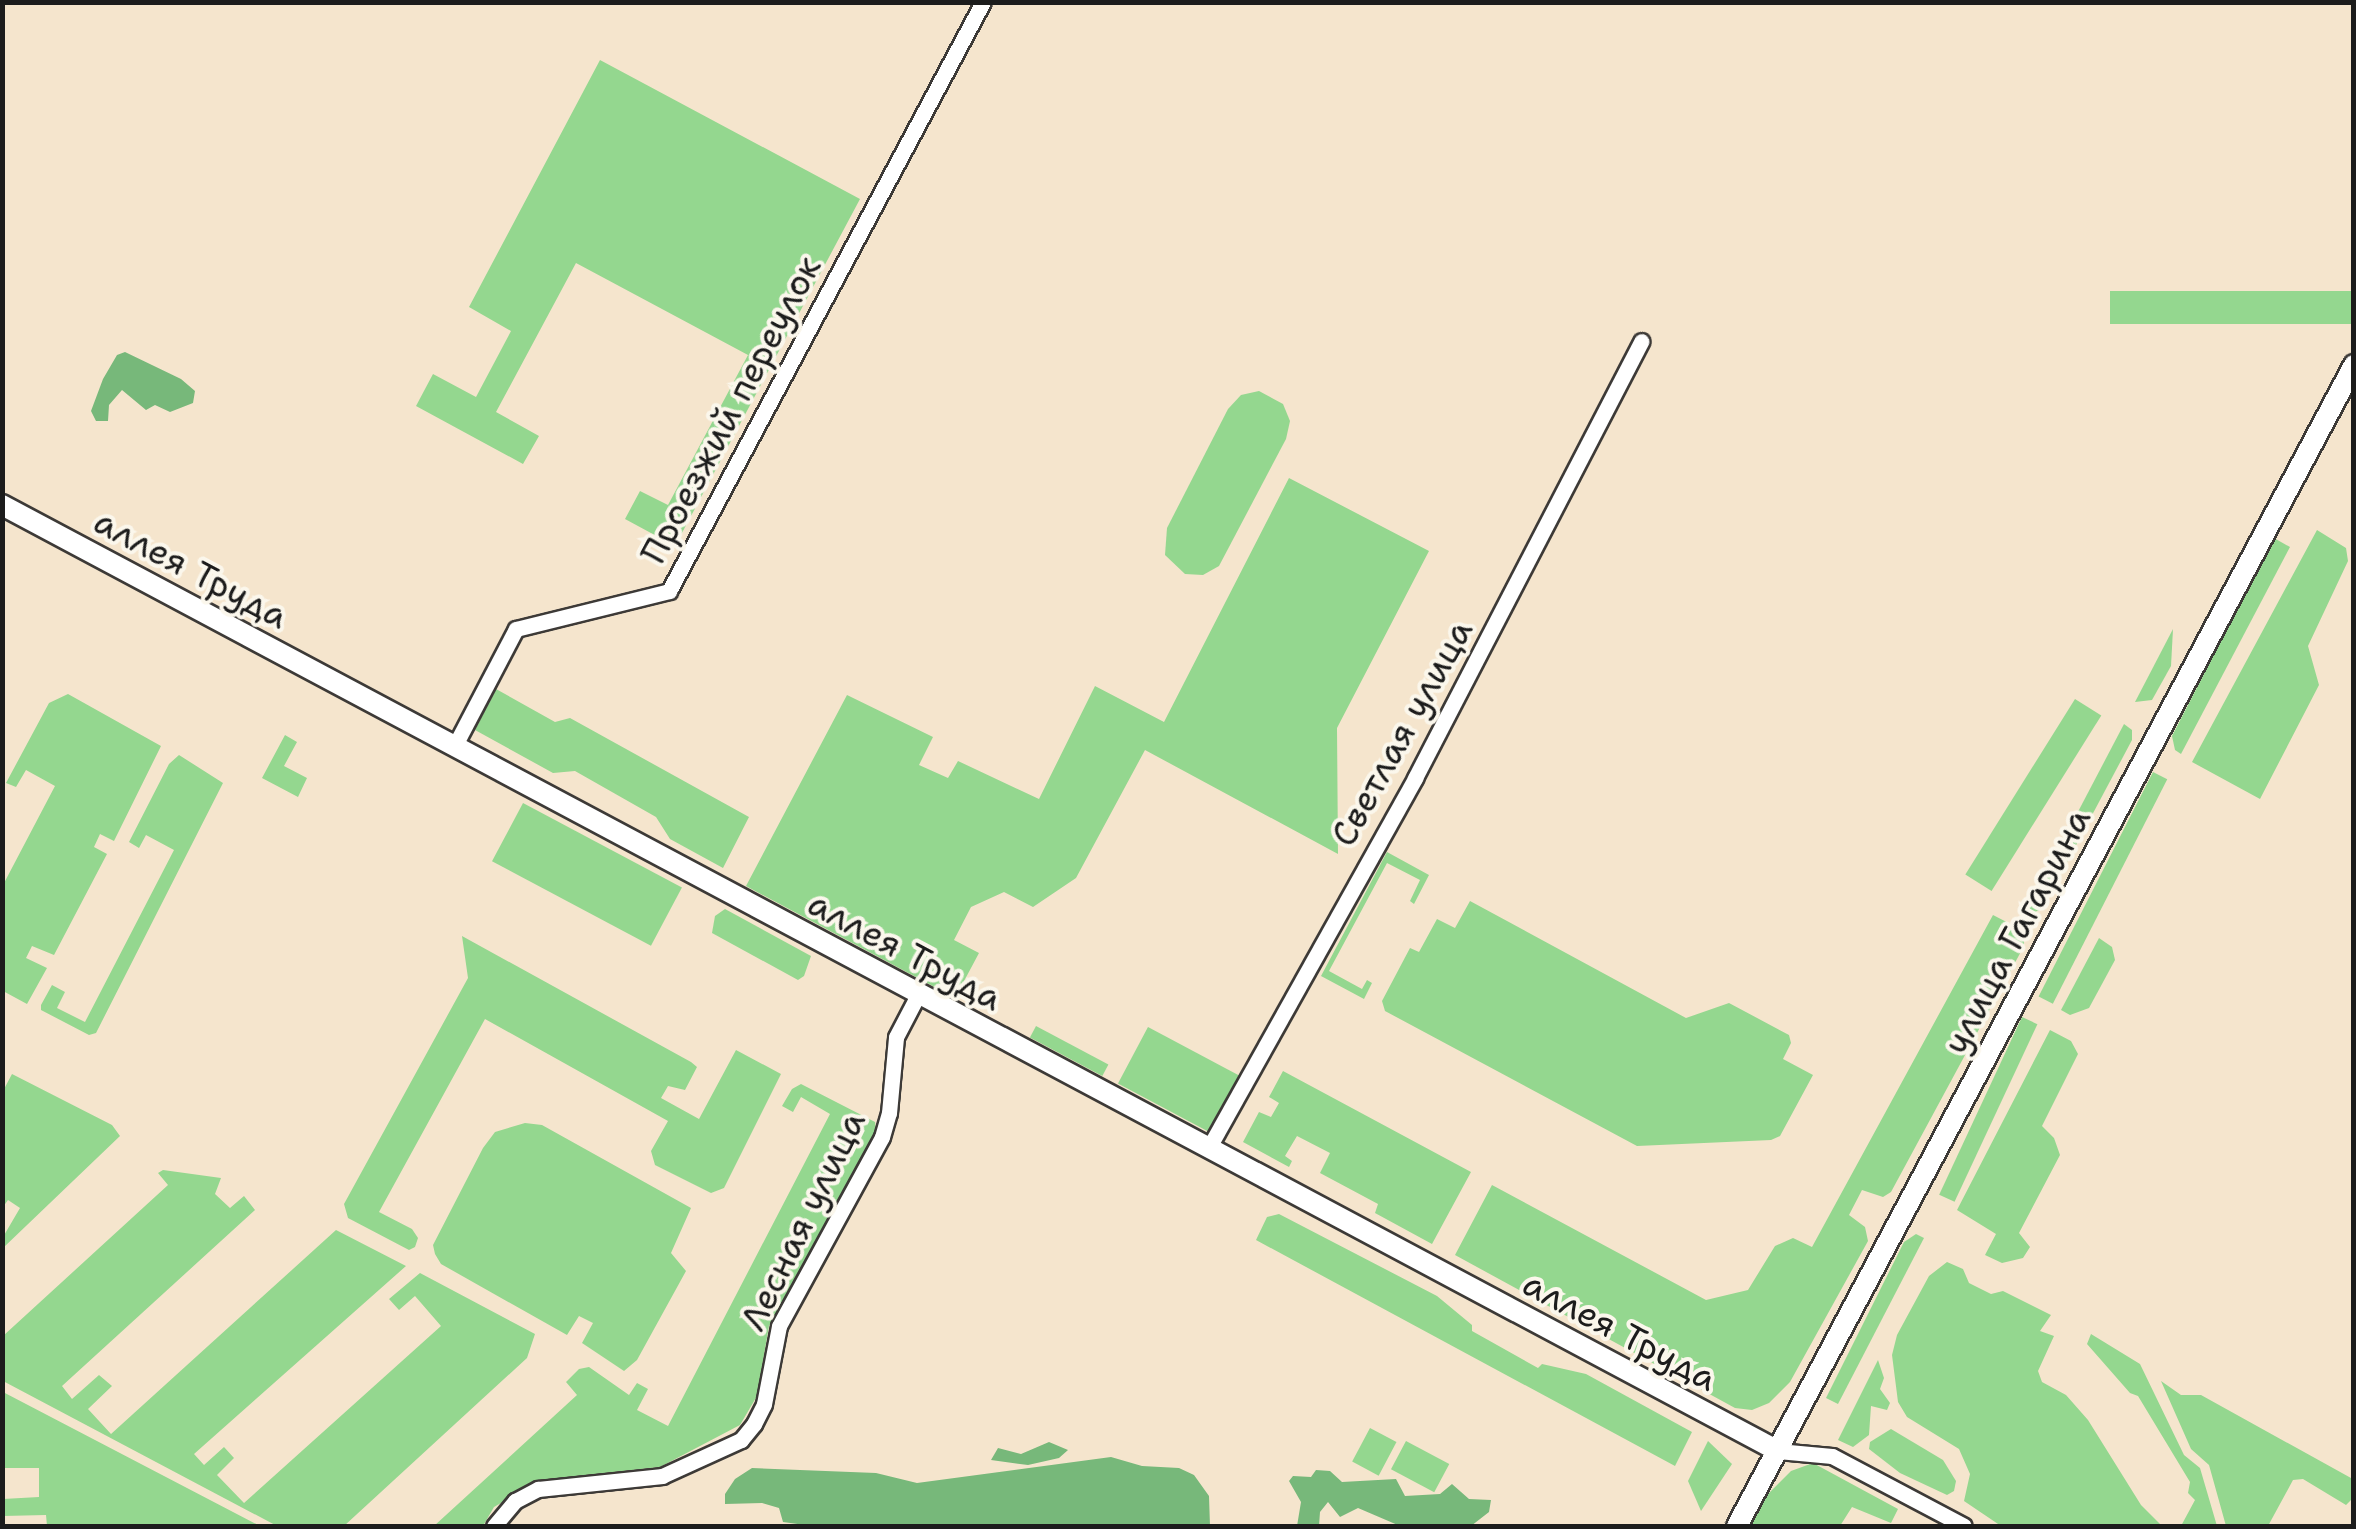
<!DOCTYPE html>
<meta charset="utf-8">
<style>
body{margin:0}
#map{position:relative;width:2356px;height:1529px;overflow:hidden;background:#f5e5cd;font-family:"Shantell Sans",sans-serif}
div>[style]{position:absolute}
.green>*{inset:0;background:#94d78f;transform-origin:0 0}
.forest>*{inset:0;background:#77b87a}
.roads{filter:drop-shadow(2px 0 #3d3a37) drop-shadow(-2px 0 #3d3a37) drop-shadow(0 2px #3d3a37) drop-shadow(0 -2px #3d3a37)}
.minor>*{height:15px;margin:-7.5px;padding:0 7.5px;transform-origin:7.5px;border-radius:7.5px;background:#fff}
.tertiary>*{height:20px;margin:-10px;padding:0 10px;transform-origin:10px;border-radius:10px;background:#fff}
span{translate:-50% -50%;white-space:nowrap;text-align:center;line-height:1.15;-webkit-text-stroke:8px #fbf7ec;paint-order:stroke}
.street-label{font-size:35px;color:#1c1c1c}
.frame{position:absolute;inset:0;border:5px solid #1c1c1c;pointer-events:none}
</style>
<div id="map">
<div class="green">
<div style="clip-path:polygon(600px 60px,860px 199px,675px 546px,625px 519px,640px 491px,668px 505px,748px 355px,576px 263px,496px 412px,539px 436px,523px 464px,416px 406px,433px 374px,476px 397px,511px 331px,469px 307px)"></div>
<div style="left:2353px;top:291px;width:33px;height:243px;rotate:90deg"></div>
<div style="clip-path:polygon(1259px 391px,1283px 404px,1290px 421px,1286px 439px,1219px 566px,1203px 575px,1185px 574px,1165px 555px,1167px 528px,1228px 409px,1241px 395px)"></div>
<div style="clip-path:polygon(1289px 478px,1429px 551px,1337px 728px,1338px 854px,1145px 750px,1076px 878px,1033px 907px,1004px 892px,971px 907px,954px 940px,979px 953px,955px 998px,746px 886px,847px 695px,933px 737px,919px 765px,948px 778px,958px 761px,1039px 799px,1095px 686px,1164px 722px)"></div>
<div style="clip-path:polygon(2317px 530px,2346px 548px,2348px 561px,2308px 646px,2319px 685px,2260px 799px,2192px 762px)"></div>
<div style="clip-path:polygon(2274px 538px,2290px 547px,2181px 754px,2175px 750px,2172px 736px)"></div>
<div style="clip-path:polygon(2173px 629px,2171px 666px,2152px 700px,2135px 702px)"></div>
<div style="clip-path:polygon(496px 689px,555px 722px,570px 718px,749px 817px,723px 868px,670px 839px,656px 817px,575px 771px,553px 773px,475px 730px)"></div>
<div style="clip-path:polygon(68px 694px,161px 746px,114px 841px,100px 834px,94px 847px,107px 854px,54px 955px,32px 946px,26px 958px,47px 968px,27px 1004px,3px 991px,3px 885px,55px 786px,26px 770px,16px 787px,6px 783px,49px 703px)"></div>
<div style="left:2075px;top:699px;width:31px;height:207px;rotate:32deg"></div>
<div style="clip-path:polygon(2124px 724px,2132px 730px,2132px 740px,2042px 909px,2030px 914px,2026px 911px)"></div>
<div style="clip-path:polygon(285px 735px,297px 742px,284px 766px,307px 778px,298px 797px,262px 778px)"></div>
<div style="clip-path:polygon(179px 755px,223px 783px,96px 1033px,89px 1035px,41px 1010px,41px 1005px,52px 985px,65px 992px,57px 1008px,85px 1022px,174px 850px,146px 835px,139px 848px,129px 842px,169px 764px)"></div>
<div style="left:2153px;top:772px;width:16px;height:252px;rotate:27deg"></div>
<div style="left:523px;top:803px;width:180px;height:66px;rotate:28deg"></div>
<div style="clip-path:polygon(1387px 852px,1429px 875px,1414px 904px,1410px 901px,1420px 880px,1387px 863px,1329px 971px,1362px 989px,1367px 980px,1372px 983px,1364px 999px,1321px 976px)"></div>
<div style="clip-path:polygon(1470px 901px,1686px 1018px,1729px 1003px,1789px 1035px,1791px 1043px,1783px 1059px,1813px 1075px,1780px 1136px,1771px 1140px,1637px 1146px,1385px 1011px,1382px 1001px,1410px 948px,1419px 952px,1437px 919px,1455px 928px)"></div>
<div style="clip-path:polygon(725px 909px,811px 956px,804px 976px,798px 980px,712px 933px,715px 916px)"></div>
<div style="clip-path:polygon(1993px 915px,2024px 931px,2024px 946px,1891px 1192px,1883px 1197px,1862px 1190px,1849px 1215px,1865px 1227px,1868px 1241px,1790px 1382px,1769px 1403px,1752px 1410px,1735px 1408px,1455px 1255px,1492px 1185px,1706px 1300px,1748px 1290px,1775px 1246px,1793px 1238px,1812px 1247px)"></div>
<div style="clip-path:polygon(462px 936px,691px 1062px,697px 1067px,685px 1090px,668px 1086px,661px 1098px,699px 1119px,736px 1050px,781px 1074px,724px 1188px,711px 1193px,655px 1165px,651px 1151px,668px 1121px,485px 1019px,379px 1212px,412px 1229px,418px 1238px,415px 1247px,409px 1250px,348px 1218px,344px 1204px,468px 978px)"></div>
<div style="clip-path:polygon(2099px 938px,2112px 947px,2115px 960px,2089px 1008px,2070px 1015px,2061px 1010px)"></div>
<div style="left:2022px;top:1017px;width:17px;height:196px;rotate:25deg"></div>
<div style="left:1036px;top:1026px;width:82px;height:13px;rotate:28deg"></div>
<div style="left:1148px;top:1027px;width:108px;height:64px;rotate:28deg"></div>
<div style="clip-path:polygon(2050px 1030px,2071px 1041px,2078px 1054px,2042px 1126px,2054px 1138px,2060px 1155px,2019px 1233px,2030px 1247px,2023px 1258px,2002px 1263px,1985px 1255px,1996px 1234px,1957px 1210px)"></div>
<div style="clip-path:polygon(1283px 1071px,1471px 1172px,1432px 1244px,1375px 1213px,1378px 1204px,1320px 1173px,1330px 1153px,1297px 1136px,1285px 1156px,1292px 1161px,1289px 1167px,1243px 1142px,1259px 1112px,1271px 1117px,1279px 1103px,1269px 1097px)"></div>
<div style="clip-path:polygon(12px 1074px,112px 1125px,120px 1136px,3px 1248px,3px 1237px,20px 1208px,8px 1200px,3px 1207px,3px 1091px)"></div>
<div style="clip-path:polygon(801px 1084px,875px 1122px,876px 1131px,769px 1326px,757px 1396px,740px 1425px,660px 1467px,541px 1480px,494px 1507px,483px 1526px,434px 1526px,577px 1395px,566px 1382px,579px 1369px,589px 1367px,629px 1395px,637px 1383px,648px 1389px,637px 1410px,668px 1426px,830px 1114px,801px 1097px,793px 1112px,782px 1106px,792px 1089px)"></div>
<div style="clip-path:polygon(525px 1123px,542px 1125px,691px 1208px,671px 1253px,686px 1271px,637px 1360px,624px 1371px,582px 1343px,593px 1323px,579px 1316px,567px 1335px,441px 1264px,435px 1254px,433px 1245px,483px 1148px,495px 1132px)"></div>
<div style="clip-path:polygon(163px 1170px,221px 1178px,215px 1194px,230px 1208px,244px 1196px,255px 1210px,62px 1386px,72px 1399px,99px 1375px,112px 1386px,88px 1409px,111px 1434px,336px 1230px,406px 1266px,194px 1454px,204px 1465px,224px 1447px,234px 1458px,217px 1475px,244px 1503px,441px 1326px,415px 1296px,399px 1310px,389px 1299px,420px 1273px,535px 1334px,527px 1358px,344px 1526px,277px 1526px,3px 1381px,3px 1336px,168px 1185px,158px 1173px)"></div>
<div style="clip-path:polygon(1279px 1214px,1437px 1296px,1472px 1325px,1472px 1331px,1538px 1368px,1542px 1364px,1586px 1374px,1692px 1432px,1675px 1466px,1256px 1240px,1267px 1217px)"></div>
<div style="clip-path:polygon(1916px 1234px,1924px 1238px,1838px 1404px,1826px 1398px,1904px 1242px)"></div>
<div style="clip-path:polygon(1947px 1262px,1963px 1269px,1969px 1283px,1991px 1294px,2003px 1291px,2051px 1315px,2040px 1331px,2054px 1336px,2038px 1371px,2042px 1382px,2066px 1395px,2088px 1420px,2141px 1505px,2162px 1526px,2001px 1526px,1964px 1501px,1970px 1474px,1959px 1449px,1907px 1417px,1898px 1402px,1892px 1355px,1897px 1335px,1929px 1276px)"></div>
<div style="clip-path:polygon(2091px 1334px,2140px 1364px,2184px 1455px,2200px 1468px,2217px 1526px,2181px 1526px,2195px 1500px,2188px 1493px,2190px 1482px,2138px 1396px,2130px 1393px,2087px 1344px)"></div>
<div style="clip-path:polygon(1878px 1360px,1884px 1378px,1880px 1389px,1890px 1403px,1887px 1410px,1871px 1406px,1869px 1435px,1853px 1447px,1838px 1440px)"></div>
<div style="clip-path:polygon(2161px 1381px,2181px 1395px,2201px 1395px,2351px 1478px,2351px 1500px,2346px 1505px,2303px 1479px,2293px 1480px,2268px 1526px,2226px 1526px,2209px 1465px,2191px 1449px)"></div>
<div style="clip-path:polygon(2px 1392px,3px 1392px,260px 1526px,47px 1526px,46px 1515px,3px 1516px,3px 1499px,39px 1497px,39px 1468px,3px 1468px)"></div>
<div style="left:1370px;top:1428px;width:30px;height:38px;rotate:28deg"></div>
<div style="clip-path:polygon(1891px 1429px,1943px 1460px,1956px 1481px,1954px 1491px,1947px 1495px,1900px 1473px,1869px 1449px,1870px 1442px)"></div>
<div style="left:1406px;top:1441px;width:49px;height:32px;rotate:28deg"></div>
<div style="clip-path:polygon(1708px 1441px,1732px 1464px,1701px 1511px,1688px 1481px)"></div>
<div style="clip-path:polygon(1813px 1463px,1898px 1509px,1891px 1523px,1852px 1507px,1840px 1526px,1750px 1526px,1767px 1495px,1791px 1471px)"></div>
</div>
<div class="forest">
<div style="clip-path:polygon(125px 352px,181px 379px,195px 391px,193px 403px,170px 412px,155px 405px,146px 410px,122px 390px,109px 405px,108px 421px,96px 421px,91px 411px,103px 379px,117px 355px)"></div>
<div style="clip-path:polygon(1049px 1442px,1068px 1450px,1059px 1458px,1028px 1465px,991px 1460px,998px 1448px,1021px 1454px)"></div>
<div style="clip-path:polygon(1111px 1457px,1142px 1466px,1179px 1468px,1194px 1475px,1209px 1496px,1210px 1526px,812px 1526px,783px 1522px,779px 1508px,762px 1503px,725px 1504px,725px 1494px,735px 1479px,752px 1468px,876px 1473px,917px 1483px)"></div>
<div style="clip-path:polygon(1316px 1470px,1330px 1471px,1342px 1482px,1396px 1479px,1405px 1496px,1440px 1494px,1452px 1484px,1469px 1499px,1491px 1500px,1489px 1512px,1471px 1526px,1400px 1526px,1358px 1508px,1340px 1517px,1328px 1502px,1320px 1512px,1319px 1526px,1297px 1526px,1301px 1502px,1289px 1481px,1293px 1476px,1311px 1477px)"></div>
</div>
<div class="roads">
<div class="minor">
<div style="left:454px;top:747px;width:133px;rotate:-62.3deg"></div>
<div style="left:516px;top:629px;width:158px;rotate:-13.9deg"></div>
<div style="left:669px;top:591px;width:667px;rotate:-61.94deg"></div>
<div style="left:1208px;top:1149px;width:425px;rotate:-60.8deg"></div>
<div style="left:1415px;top:778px;width:492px;rotate:-62.6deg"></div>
<div style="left:1778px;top:1451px;width:54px;rotate:5.3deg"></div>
<div style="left:1832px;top:1456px;width:149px;rotate:27.9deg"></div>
<div style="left:494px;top:1526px;width:33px;rotate:-50deg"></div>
<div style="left:515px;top:1501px;width:26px;rotate:-28deg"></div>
<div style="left:538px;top:1489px;width:125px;rotate:-6deg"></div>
<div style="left:662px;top:1476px;width:87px;rotate:-24.5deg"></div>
<div style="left:741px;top:1440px;width:21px;rotate:-51deg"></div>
<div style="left:754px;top:1424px;width:22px;rotate:-63deg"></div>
<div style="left:764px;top:1404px;width:79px;rotate:-79.1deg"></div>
<div style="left:779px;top:1326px;width:215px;rotate:-61.4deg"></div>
<div style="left:882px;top:1137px;width:25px;rotate:-74deg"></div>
<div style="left:889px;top:1113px;width:76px;rotate:-84.7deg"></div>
<div style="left:896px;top:1037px;width:47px;rotate:-62.4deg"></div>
</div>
<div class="tertiary">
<div style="left:2px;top:505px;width:2012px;rotate:28.04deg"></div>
<div style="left:1737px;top:1526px;width:1315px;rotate:-62.01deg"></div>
</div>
</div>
<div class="street-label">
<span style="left:731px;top:410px;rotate:-62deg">Проезжий переулок</span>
<span style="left:191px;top:569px;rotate:28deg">аллея Труда</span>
<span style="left:1402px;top:733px;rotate:-61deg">Светлая улица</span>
<span style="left:2017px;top:931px;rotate:-62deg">улица Гагарина</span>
<span style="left:905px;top:951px;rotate:28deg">аллея Труда</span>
<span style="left:803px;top:1221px;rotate:-64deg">Лесная улица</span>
<span style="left:1620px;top:1331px;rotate:28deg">аллея Труда</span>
</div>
<div class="frame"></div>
</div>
